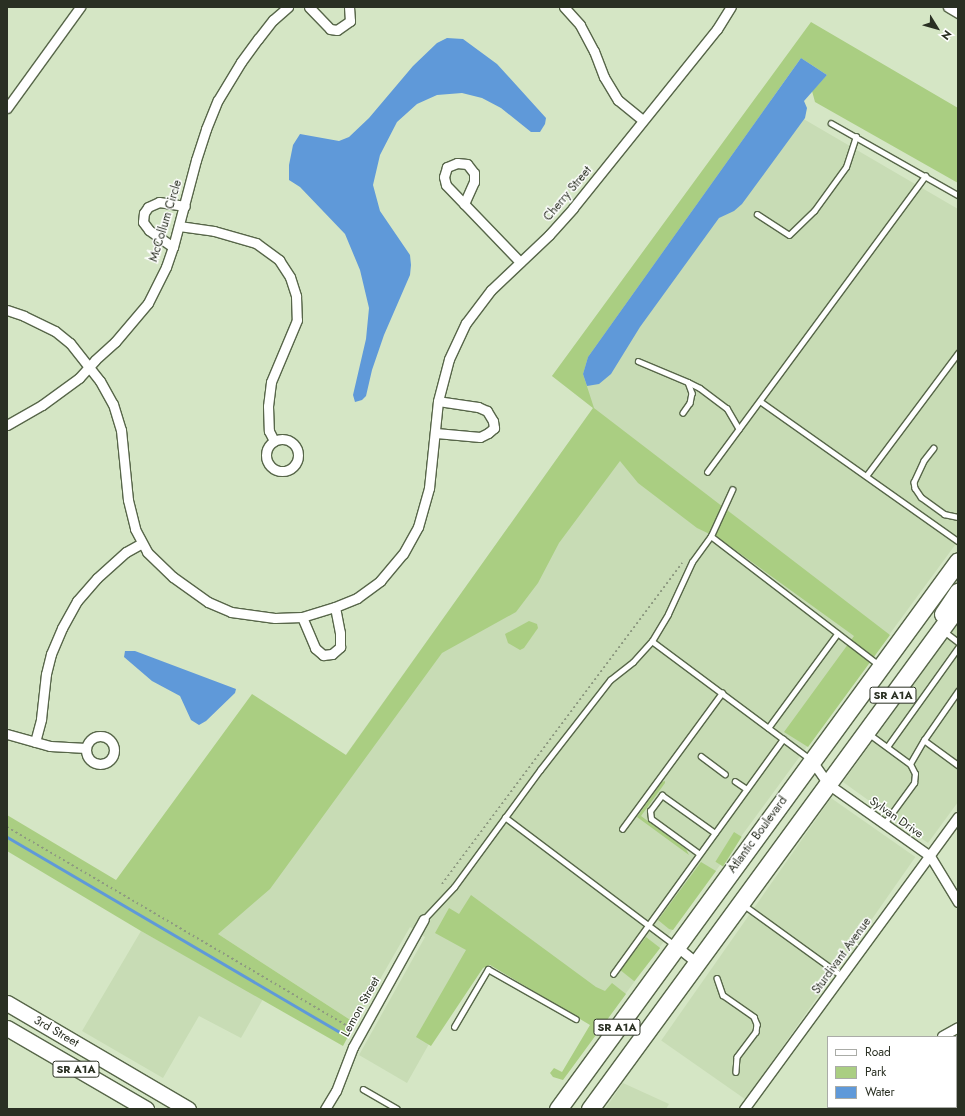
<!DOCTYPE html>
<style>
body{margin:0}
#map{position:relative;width:965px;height:1116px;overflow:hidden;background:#d5e6c5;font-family:Jost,sans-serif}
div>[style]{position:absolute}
.built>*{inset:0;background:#c8dcb5;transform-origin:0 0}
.green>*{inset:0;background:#aace82;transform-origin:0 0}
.water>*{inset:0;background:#5f99d9}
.stream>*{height:3px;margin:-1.5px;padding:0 1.5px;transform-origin:1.5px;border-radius:1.5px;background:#5f99d9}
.path>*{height:2px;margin-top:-1px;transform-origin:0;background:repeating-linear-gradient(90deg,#8e9a81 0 2px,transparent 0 5px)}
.roads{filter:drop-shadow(1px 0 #576649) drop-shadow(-1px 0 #576649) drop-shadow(0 1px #576649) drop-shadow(0 -1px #576649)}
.lane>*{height:4.5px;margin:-2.25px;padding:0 2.25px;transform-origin:2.25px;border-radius:2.25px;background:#fff}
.street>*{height:9px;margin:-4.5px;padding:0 4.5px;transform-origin:4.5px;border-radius:4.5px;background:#fff}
.street>.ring{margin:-4.5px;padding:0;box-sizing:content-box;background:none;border:9px solid #fff;border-radius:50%}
.primary>*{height:15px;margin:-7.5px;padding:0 7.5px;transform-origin:7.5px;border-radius:7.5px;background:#fff}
.highway>*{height:17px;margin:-8.5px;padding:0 8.5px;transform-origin:8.5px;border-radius:8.5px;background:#fff}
span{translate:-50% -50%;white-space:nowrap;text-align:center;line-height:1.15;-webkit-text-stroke:3px #fff;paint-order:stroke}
.shield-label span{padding:1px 3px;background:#fff;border:1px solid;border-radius:3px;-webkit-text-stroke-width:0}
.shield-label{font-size:11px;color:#2a3023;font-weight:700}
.street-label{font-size:12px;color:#2a3023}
.frame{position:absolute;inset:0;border:8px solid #2a3023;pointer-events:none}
.legend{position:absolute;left:827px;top:1036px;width:130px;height:72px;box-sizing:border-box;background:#fff;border:1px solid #aaaca7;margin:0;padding:5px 7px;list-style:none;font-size:12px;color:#2a3023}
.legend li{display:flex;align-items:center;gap:8px;height:20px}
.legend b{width:20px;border:1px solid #aaaca7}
.north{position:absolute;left:917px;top:8px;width:40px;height:40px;-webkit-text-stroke:3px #fff;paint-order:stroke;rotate:127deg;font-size:11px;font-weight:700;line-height:16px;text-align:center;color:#2a3023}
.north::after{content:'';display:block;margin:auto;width:14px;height:18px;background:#2a3023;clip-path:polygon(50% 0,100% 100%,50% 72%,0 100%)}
</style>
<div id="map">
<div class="built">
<div style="clip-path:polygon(759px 93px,958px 209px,958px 541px,607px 1019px,483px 948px,407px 1083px,359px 1055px,425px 937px,410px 927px,355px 1023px,218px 934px,593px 408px,552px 376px)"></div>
<div style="clip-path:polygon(958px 623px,958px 802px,928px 843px,843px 782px)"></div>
<div style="left:831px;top:798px;width:103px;height:296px;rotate:35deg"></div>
<div style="clip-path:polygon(141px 931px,263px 999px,241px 1038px,199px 1016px,163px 1078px,82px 1031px)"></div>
<div style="clip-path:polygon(958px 1042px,958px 1109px,901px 1109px,901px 1107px,956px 1107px,956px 1043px)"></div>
<div style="clip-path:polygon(623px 1083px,669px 1104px,666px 1109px,605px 1109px)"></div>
</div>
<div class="green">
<div style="clip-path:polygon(811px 22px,958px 108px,958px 183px,815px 102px,812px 91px,827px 75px,801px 58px,588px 357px,583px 374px,594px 408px,890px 635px,808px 747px,784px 732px,854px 636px,720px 539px,697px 528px,638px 483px,620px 461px,559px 543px,538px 583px,516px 612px,442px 653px,270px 889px,218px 934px,355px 1023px,343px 1046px,141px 931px,7px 851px,7px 815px,116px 880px,252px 694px,346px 755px,593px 408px,552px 376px)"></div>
<div style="clip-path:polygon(529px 621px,537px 624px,538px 628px,524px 648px,520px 650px,508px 643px,505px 634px)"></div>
<div style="clip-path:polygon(665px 781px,665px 783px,641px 816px,686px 849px,689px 855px,637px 817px,662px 782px)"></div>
<div style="left:734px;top:832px;width:9px;height:35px;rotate:32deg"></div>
<div style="clip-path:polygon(701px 862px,716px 871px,673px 930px,669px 929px,658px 920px)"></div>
<div style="clip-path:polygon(471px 895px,596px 987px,605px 991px,612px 983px,626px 994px,563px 1080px,553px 1077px,550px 1073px,554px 1068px,562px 1072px,590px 1025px,490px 965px,483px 968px,431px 1046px,416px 1037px,466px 950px,435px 933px,449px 908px,459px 914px)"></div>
<div style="left:646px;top:937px;width:18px;height:42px;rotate:38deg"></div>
</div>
<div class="water">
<div style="clip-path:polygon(447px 38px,463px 39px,497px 64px,546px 118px,545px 124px,540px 132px,531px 132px,501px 108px,482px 98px,462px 93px,437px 95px,417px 104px,397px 122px,380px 155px,373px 185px,380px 211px,410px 255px,411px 265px,410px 275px,384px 335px,372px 370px,366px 396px,362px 400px,355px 402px,353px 395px,366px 339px,369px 308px,360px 270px,345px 234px,300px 187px,289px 180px,289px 165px,293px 145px,300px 134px,339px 141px,349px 137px,369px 118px,413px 66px,437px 43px)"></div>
<div style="clip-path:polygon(801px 58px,827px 75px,804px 101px,807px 108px,805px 118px,742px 204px,734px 211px,719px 218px,640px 327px,611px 374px,599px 384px,587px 386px,583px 374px,588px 357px)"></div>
<div style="clip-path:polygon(125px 651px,135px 651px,236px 689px,235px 693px,206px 721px,199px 725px,191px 720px,180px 696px,152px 681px,124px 657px)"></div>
</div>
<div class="stream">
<div style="left:7px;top:837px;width:384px;rotate:30.4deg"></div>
</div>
<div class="path">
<div style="left:7px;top:827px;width:400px;rotate:30.3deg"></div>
<div style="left:442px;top:884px;width:401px;rotate:-53.2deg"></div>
</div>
<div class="roads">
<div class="lane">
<div style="left:831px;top:123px;width:146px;rotate:29.6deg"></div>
<div style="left:757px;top:214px;width:38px;rotate:33deg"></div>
<div style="left:789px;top:235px;width:35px;rotate:-44deg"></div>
<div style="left:814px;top:211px;width:54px;rotate:-54deg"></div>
<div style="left:846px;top:167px;width:32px;rotate:-72deg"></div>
<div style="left:638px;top:361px;width:54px;rotate:22.8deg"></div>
<div style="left:688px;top:382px;width:12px;rotate:70deg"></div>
<div style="left:692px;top:393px;width:10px;rotate:101deg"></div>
<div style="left:690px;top:403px;width:12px;rotate:125deg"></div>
<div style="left:688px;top:382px;width:13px;rotate:27deg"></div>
<div style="left:700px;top:388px;width:34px;rotate:37deg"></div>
<div style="left:727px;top:408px;width:24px;rotate:60deg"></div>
<div style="left:760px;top:401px;width:242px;rotate:35.3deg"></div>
<div style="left:934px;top:448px;width:16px;rotate:128deg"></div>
<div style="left:924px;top:461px;width:23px;rotate:115deg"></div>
<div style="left:914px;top:482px;width:6px;rotate:81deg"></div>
<div style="left:915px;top:488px;width:11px;rotate:56deg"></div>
<div style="left:921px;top:497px;width:29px;rotate:36deg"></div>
<div style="left:944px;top:514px;width:14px;rotate:12deg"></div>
<div style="left:707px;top:472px;width:368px;rotate:-53.6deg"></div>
<div style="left:866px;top:476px;width:154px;rotate:-53.2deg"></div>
<div style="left:711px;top:536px;width:212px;rotate:37.5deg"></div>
<div style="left:944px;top:631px;width:18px;rotate:38deg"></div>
<div style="left:652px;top:641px;width:196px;rotate:36.7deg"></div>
<div style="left:768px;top:728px;width:117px;rotate:-53.7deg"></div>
<div style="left:868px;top:733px;width:52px;rotate:36.4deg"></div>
<div style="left:924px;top:740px;width:42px;rotate:36.3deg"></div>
<div style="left:887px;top:747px;width:122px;rotate:-54.4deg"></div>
<div style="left:701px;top:756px;width:30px;rotate:37deg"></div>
<div style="left:735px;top:781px;width:14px;rotate:34deg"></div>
<div style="left:505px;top:817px;width:213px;rotate:37deg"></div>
<div style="left:884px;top:824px;width:51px;rotate:-53.8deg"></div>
<div style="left:914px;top:783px;width:9px;rotate:-84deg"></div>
<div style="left:915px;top:774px;width:11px;rotate:-117deg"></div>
<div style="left:910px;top:764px;width:28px;rotate:-60deg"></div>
<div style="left:924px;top:740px;width:60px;rotate:-55.2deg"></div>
<div style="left:622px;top:829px;width:169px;rotate:-53.7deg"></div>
<div style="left:699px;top:854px;width:59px;rotate:-143.9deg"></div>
<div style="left:651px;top:819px;width:8px;rotate:-97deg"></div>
<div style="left:650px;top:811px;width:20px;rotate:-53deg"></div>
<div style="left:662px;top:795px;width:65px;rotate:35.6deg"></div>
<div style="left:744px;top:905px;width:121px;rotate:35.9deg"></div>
<div style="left:424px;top:919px;width:44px;rotate:-46.8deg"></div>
<div style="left:454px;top:887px;width:145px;rotate:-53.7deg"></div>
<div style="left:540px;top:770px;width:114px;rotate:-52.1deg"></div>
<div style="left:610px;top:680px;width:29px;rotate:-38deg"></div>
<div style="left:633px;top:662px;width:28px;rotate:-48deg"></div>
<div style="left:652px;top:641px;width:31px;rotate:-59deg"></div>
<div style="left:668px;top:614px;width:57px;rotate:-65.2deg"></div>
<div style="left:692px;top:562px;width:32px;rotate:-54deg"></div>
<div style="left:711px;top:536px;width:51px;rotate:-65.5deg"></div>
<div style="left:613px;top:974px;width:290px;rotate:-54.1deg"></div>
<div style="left:717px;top:978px;width:18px;rotate:71deg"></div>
<div style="left:723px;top:995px;width:38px;rotate:35deg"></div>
<div style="left:754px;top:1017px;width:8px;rotate:67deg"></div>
<div style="left:757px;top:1024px;width:8px;rotate:97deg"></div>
<div style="left:756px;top:1032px;width:31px;rotate:127deg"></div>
<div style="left:737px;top:1057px;width:15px;rotate:94deg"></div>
<div style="left:454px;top:1027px;width:67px;rotate:-59.6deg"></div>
<div style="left:488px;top:969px;width:101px;rotate:29.6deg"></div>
<div style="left:363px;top:1089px;width:39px;rotate:30deg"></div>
</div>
<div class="street">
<div style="left:309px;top:7px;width:30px;rotate:46deg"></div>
<div style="left:330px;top:29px;width:7px;rotate:8deg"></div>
<div style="left:337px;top:30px;width:16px;rotate:-35deg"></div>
<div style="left:350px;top:21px;width:14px;rotate:-94deg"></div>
<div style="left:564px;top:7px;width:24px;rotate:48deg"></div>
<div style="left:580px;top:25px;width:30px;rotate:62deg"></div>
<div style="left:594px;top:51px;width:28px;rotate:69deg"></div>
<div style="left:604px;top:77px;width:27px;rotate:59deg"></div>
<div style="left:618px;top:100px;width:32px;rotate:39deg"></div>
<div style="left:948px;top:7px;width:12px;rotate:31deg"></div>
<div style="left:7px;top:108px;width:125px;rotate:-54.1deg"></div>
<div style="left:464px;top:204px;width:24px;rotate:-66deg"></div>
<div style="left:474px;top:182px;width:9px;rotate:-90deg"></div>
<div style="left:474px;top:173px;width:11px;rotate:-128deg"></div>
<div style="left:467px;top:164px;width:10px;rotate:-174deg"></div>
<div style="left:457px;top:163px;width:11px;rotate:158deg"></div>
<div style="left:447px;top:167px;width:10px;rotate:107deg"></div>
<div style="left:444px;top:177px;width:8px;rotate:76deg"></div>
<div style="left:446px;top:185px;width:107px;rotate:46.1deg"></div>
<div style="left:179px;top:226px;width:35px;rotate:8deg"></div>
<div style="left:214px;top:231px;width:44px;rotate:15.9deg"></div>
<div style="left:256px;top:243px;width:29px;rotate:36deg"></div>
<div style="left:279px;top:260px;width:20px;rotate:57deg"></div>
<div style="left:290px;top:277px;width:20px;rotate:72deg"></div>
<div style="left:296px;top:296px;width:24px;rotate:88deg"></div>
<div style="left:297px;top:320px;width:67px;rotate:112.8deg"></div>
<div style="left:271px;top:382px;width:24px;rotate:97deg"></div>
<div style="left:268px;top:406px;width:25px;rotate:88deg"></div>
<div style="left:269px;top:431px;width:11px;rotate:63deg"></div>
<div style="left:173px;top:247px;width:29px;rotate:-145deg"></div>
<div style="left:149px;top:230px;width:10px;rotate:-127deg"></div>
<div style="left:143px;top:222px;width:9px;rotate:-84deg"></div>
<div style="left:144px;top:213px;width:7px;rotate:-56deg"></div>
<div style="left:148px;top:207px;width:12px;rotate:-24deg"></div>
<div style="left:159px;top:202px;width:26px;rotate:9deg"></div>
<div style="left:7px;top:310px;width:18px;rotate:19deg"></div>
<div style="left:24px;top:316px;width:34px;rotate:26deg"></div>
<div style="left:55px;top:331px;width:19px;rotate:39deg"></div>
<div style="left:70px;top:343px;width:48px;rotate:51.7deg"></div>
<div style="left:100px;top:381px;width:26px;rotate:61deg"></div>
<div style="left:113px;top:404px;width:27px;rotate:73deg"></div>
<div style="left:121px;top:430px;width:70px;rotate:84.3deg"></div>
<div style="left:128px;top:500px;width:30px;rotate:76deg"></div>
<div style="left:135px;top:529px;width:26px;rotate:62deg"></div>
<div style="left:147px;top:552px;width:36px;rotate:44deg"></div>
<div style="left:173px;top:577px;width:43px;rotate:35.5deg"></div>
<div style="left:208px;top:602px;width:25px;rotate:23deg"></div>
<div style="left:231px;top:612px;width:44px;rotate:7.8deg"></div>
<div style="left:275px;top:618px;width:27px;rotate:-2deg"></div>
<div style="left:302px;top:617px;width:34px;rotate:-17deg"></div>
<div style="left:335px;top:607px;width:24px;rotate:-22deg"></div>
<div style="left:357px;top:598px;width:29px;rotate:-36deg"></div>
<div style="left:380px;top:581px;width:35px;rotate:-50deg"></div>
<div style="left:403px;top:554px;width:31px;rotate:-61deg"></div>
<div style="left:418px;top:527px;width:41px;rotate:-74.2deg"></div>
<div style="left:429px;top:488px;width:87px;rotate:-84.1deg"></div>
<div style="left:438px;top:401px;width:43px;rotate:-75.3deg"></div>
<div style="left:449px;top:359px;width:40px;rotate:-65deg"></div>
<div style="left:466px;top:323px;width:41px;rotate:-52.9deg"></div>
<div style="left:491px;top:290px;width:80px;rotate:-43.5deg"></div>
<div style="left:549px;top:235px;width:36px;rotate:-48deg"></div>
<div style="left:573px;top:208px;width:230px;rotate:-51.2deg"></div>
<div style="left:717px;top:29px;width:26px;rotate:-58deg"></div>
<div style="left:7px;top:425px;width:40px;rotate:-29.7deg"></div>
<div style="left:42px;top:405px;width:46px;rotate:-36.1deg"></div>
<div style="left:79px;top:378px;width:24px;rotate:-48deg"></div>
<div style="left:95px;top:360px;width:27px;rotate:-42deg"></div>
<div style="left:115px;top:342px;width:51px;rotate:-49.8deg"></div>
<div style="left:148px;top:303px;width:40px;rotate:-63.4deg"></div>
<div style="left:166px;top:267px;width:21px;rotate:-71deg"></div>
<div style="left:173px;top:247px;width:90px;rotate:-75.2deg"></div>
<div style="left:196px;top:160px;width:33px;rotate:-72deg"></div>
<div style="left:206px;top:129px;width:31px;rotate:-68deg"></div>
<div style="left:218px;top:100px;width:44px;rotate:-58.8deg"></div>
<div style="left:241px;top:62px;width:29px;rotate:-54deg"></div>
<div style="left:258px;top:39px;width:24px;rotate:-52deg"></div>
<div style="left:273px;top:20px;width:20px;rotate:-41deg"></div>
<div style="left:436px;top:433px;width:44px;rotate:5.2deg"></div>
<div style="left:480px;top:437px;width:9px;rotate:-27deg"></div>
<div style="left:488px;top:433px;width:8px;rotate:-40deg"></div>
<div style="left:494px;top:428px;width:7px;rotate:-98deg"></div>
<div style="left:493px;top:421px;width:12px;rotate:-121deg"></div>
<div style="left:487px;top:411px;width:10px;rotate:-156deg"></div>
<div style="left:478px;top:407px;width:40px;rotate:-171.5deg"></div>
<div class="ring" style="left:266px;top:439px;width:23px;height:23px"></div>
<div style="left:302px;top:617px;width:34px;rotate:67deg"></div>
<div style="left:315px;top:648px;width:11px;rotate:41deg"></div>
<div style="left:323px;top:655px;width:9px;rotate:-6deg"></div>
<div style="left:332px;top:654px;width:11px;rotate:-41deg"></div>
<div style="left:340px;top:647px;width:14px;rotate:-90deg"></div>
<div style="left:340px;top:633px;width:26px;rotate:-101deg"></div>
<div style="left:7px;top:734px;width:45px;rotate:15.6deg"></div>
<div style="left:50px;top:746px;width:36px;rotate:3deg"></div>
<div class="ring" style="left:86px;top:736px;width:19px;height:19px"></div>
<div style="left:35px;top:742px;width:24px;rotate:-75deg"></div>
<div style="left:41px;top:719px;width:45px;rotate:-83.7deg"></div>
<div style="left:46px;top:674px;width:21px;rotate:-76deg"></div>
<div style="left:51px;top:654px;width:28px;rotate:-67deg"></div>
<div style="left:62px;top:628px;width:31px;rotate:-61deg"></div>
<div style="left:77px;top:601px;width:30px;rotate:-49deg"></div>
<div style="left:97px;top:578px;width:39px;rotate:-42deg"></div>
<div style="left:126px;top:552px;width:18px;rotate:-29deg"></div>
<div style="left:812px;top:761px;width:28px;rotate:55deg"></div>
<div style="left:828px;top:784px;width:125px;rotate:35.2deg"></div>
<div style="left:930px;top:856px;width:54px;rotate:58.7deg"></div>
<div style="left:676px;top:946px;width:27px;rotate:39deg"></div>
<div style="left:942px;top:1036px;width:18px;rotate:-29deg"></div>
<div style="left:325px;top:1109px;width:21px;rotate:-59deg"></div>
<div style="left:336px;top:1091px;width:47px;rotate:-68.9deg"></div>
<div style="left:353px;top:1047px;width:146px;rotate:-61deg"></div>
<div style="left:744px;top:1109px;width:362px;rotate:-53.8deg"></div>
</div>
<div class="primary">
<div style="left:7px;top:1003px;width:210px;rotate:30.4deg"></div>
<div style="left:7px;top:1028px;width:161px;rotate:30.2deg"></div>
</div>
<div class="highway">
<div style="left:943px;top:614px;width:27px;rotate:-56deg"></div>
<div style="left:558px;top:1109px;width:678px;rotate:-53.87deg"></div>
<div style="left:590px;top:1109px;width:623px;rotate:-53.81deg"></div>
</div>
</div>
<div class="shield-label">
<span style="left:893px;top:695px">SR A1A</span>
<span style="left:617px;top:1027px">SR A1A</span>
<span style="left:76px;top:1069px">SR A1A</span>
</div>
<div class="street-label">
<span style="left:568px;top:194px;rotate:-50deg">Cherry Street</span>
<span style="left:166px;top:221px;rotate:-73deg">McCollum Circle</span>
<span style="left:896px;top:818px;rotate:35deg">Sylvan Drive</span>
<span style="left:758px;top:835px;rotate:-54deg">Atlantic Boulevard</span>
<span style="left:842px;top:956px;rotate:-54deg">Sturdivant Avenue</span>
<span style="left:361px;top:1007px;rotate:-61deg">Lemon Street</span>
<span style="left:56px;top:1032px;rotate:30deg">3rd Street</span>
</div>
<div class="frame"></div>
<ul class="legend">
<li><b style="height:5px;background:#fff"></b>Road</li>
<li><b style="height:11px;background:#aace82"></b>Park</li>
<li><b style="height:11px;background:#5f99d9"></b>Water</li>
</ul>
<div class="north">N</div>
</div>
